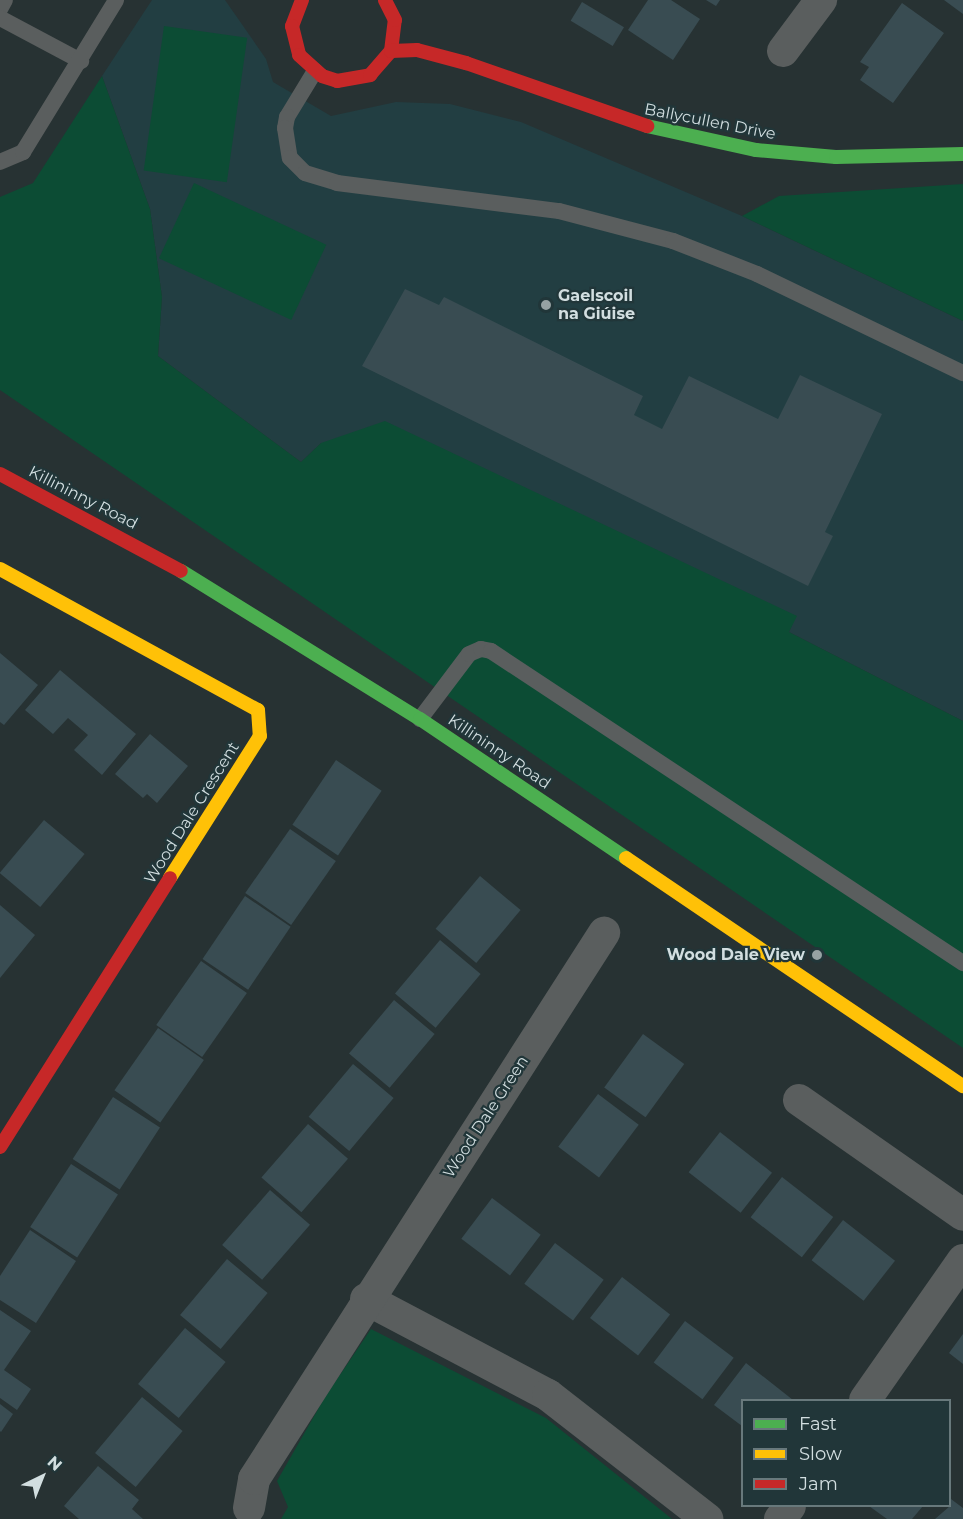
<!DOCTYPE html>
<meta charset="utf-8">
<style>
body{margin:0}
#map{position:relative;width:963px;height:1519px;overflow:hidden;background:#273233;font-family:Montserrat,sans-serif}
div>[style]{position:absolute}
.built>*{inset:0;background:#223e42}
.green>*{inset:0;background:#0c4c34;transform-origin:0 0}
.building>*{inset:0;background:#394c52;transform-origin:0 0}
.lane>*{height:16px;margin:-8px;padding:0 8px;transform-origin:8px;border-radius:8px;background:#5a5e5e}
.street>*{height:32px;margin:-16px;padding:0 16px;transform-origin:16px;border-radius:16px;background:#5a5e5e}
.fast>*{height:14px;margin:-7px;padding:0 7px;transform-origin:7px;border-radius:7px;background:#4caf50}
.slow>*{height:14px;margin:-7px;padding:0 7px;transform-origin:7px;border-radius:7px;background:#ffc107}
.jam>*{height:14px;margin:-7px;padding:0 7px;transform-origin:7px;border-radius:7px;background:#c62828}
.dots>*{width:16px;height:16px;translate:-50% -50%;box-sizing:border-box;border:3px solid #213639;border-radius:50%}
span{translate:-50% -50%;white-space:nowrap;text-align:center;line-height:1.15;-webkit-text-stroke:4.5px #213639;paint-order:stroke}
.street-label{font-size:16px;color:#d2dee0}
.poi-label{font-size:16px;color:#d2dee0;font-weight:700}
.left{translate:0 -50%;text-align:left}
.right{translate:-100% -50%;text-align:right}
.legend{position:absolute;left:741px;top:1399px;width:210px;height:108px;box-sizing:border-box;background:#213639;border:2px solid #68797c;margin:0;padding:8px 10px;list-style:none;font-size:18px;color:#d2dee0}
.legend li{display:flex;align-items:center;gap:12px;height:30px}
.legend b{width:30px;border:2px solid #68797c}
.north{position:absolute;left:12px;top:1447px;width:60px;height:60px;-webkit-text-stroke:4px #213639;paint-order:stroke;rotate:43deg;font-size:16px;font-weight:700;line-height:24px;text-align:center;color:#d2dee0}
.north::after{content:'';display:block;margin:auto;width:21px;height:27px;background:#d2dee0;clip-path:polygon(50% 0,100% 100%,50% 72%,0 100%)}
</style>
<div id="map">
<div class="built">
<div style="clip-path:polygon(152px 0,225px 0,266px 59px,273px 82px,331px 116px,396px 102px,450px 104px,521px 122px,742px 216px,963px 321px,963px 721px,789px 632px,796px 616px,321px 443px,301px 462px,158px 356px,162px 297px,150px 209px,102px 76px)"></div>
</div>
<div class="green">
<div style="left:164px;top:26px;width:84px;height:146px;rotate:8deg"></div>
<div style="clip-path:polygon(102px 76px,150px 209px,162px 297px,158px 356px,301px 462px,321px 443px,385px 421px,797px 616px,789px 632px,963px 721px,963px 1048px,0 390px,0 197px,33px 183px)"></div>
<div style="left:194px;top:183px;width:146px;height:83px;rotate:25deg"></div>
<div style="clip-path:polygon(963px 184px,963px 321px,742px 216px,779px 196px)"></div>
<div style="clip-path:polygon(371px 1329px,546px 1418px,672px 1519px,281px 1519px,288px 1507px,277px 1481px,325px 1397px)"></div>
</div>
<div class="building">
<div style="clip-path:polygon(648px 0,671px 0,700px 19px,673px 60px,628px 30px)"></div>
<div style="clip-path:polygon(706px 0,720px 0,716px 6px)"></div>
<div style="clip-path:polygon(944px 0,963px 0,963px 14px)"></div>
<div style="left:582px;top:2px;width:49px;height:22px;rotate:31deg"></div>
<div style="clip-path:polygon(902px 3px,944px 33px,893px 103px,860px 80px,869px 67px,860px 62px)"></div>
<div style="clip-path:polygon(405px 289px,439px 305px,444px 297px,643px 396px,634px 415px,662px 429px,689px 376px,778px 419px,800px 375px,882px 414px,825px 532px,833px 536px,808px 586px,362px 366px)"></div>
<div style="clip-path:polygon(0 653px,38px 685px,4px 725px,0 722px)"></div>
<div style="clip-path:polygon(60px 670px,136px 734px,102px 775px,74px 750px,88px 735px,68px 718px,53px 734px,25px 710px)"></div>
<div style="clip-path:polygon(150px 734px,188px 766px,157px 803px,147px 794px,143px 798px,115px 774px)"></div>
<div style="left:336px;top:760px;width:55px;height:78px;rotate:34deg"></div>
<div style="left:44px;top:820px;width:53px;height:69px;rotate:40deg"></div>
<div style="left:290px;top:829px;width:56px;height:78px;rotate:35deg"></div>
<div style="left:480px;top:876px;width:53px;height:69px;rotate:40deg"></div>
<div style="left:245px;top:896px;width:55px;height:76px;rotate:34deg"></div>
<div style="clip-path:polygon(0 905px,35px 935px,0 978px)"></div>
<div style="left:440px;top:940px;width:53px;height:70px;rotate:40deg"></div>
<div style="left:201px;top:961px;width:56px;height:78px;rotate:35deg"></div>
<div style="left:394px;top:1000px;width:53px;height:70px;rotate:40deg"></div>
<div style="left:158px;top:1028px;width:56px;height:76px;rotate:35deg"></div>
<div style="left:643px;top:1034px;width:51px;height:66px;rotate:36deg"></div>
<div style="left:353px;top:1064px;width:53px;height:69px;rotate:40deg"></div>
<div style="left:598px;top:1094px;width:51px;height:66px;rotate:37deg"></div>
<div style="left:113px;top:1097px;width:56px;height:74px;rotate:33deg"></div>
<div style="left:308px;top:1124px;width:53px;height:71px;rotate:41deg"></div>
<div style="left:720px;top:1132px;width:66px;height:51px;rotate:38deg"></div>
<div style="left:71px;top:1164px;width:56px;height:75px;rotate:33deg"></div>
<div style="left:782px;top:1177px;width:65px;height:51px;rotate:38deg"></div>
<div style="left:270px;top:1190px;width:53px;height:73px;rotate:41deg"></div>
<div style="left:492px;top:1198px;width:61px;height:51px;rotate:37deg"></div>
<div style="left:843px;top:1220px;width:66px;height:51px;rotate:38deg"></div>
<div style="clip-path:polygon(30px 1230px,76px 1261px,36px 1323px,0 1300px,0 1276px)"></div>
<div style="left:555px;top:1243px;width:61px;height:51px;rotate:37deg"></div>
<div style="left:227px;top:1259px;width:53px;height:73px;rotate:40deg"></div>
<div style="left:622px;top:1277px;width:61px;height:52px;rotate:38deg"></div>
<div style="clip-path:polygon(0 1310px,31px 1331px,4px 1370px,31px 1389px,17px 1410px,0 1398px)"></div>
<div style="left:685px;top:1321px;width:61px;height:52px;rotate:37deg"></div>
<div style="left:185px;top:1328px;width:53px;height:73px;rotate:40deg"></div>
<div style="clip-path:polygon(963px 1334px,963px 1364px,949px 1353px)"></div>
<div style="clip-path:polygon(746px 1363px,793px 1400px,742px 1400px,742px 1426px,714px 1405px)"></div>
<div style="left:142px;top:1397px;width:53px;height:73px;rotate:40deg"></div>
<div style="clip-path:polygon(0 1404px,13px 1414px,1px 1432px,0 1431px)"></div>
<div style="clip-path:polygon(98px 1466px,139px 1500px,132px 1509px,143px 1519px,79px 1519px,64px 1506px)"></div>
<div style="clip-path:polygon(951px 1499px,963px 1508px,963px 1519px,935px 1519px,950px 1506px)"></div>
<div style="clip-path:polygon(869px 1506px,923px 1506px,912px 1519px,887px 1519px)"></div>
</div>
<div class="lane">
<div style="left:0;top:9px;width:10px;rotate:-61deg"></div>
<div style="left:0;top:18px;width:92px;rotate:28deg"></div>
<div style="left:315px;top:71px;width:54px;rotate:121.3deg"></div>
<div style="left:287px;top:117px;width:11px;rotate:100deg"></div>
<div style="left:285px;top:128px;width:30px;rotate:81deg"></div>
<div style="left:290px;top:158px;width:21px;rotate:45deg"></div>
<div style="left:305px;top:173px;width:34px;rotate:17deg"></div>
<div style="left:337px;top:183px;width:224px;rotate:7.2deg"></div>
<div style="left:559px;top:211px;width:118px;rotate:14.7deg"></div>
<div style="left:673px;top:241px;width:90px;rotate:21.4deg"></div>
<div style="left:757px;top:274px;width:229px;rotate:25.7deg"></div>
<div style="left:0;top:162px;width:25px;rotate:-23deg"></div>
<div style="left:23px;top:152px;width:178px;rotate:-58.5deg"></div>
<div style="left:420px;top:719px;width:81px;rotate:-53deg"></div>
<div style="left:469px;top:654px;width:13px;rotate:-23deg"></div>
<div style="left:481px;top:649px;width:10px;rotate:11deg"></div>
<div style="left:491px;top:651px;width:566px;rotate:33.47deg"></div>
</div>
<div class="street">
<div style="left:783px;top:51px;width:64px;rotate:-53.3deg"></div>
<div style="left:799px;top:1100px;width:200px;rotate:35deg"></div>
<div style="left:366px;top:1299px;width:206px;rotate:27.8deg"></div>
<div style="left:548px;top:1395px;width:202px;rotate:37.9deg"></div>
<div style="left:865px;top:1400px;width:171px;rotate:-55deg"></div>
<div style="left:249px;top:1508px;width:29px;rotate:-80deg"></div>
<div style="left:254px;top:1479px;width:649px;rotate:-57.34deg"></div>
<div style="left:780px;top:1519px;width:16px;rotate:-52deg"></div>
</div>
<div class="fast">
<div style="left:647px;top:126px;width:112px;rotate:12.4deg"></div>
<div style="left:756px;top:150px;width:80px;rotate:5deg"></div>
<div style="left:836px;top:157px;width:127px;rotate:-1.4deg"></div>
<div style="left:181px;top:571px;width:281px;rotate:31.8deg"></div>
<div style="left:420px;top:719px;width:249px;rotate:34deg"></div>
</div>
<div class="slow">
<div style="left:0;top:569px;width:294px;rotate:28.7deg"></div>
<div style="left:258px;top:710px;width:26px;rotate:86deg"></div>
<div style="left:260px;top:736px;width:168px;rotate:122.4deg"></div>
<div style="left:626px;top:858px;width:407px;rotate:34.1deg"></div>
</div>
<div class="jam">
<div style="left:302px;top:0;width:28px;rotate:111deg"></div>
<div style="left:292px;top:26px;width:30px;rotate:76deg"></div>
<div style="left:299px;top:55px;width:31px;rotate:42deg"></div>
<div style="left:322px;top:76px;width:16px;rotate:18deg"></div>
<div style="left:337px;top:81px;width:34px;rotate:-10deg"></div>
<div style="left:370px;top:75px;width:32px;rotate:-49deg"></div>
<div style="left:391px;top:51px;width:31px;rotate:-83deg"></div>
<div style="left:395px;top:20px;width:22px;rotate:-117deg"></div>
<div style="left:391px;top:51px;width:26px;rotate:-2deg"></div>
<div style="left:417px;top:50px;width:51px;rotate:14.9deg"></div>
<div style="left:466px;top:63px;width:192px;rotate:19.2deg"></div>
<div style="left:0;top:474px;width:205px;rotate:28.2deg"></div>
<div style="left:0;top:1147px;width:318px;rotate:-57.7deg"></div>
</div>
<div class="dots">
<div style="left:546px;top:305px;background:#96a2a3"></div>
<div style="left:817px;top:955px;background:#96a2a3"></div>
</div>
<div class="street-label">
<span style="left:710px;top:122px;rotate:11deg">Ballycullen Drive</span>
<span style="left:83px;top:498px;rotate:27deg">Killininny Road</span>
<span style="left:499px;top:752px;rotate:34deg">Killininny Road</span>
<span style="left:192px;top:813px;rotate:-58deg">Wood Dale Crescent</span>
<span style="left:486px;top:1117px;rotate:-57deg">Wood Dale Green</span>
</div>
<div class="poi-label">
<span class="left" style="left:558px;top:305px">Gaelscoil<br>na Giúise</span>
<span class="right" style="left:805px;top:955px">Wood Dale View</span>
</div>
<ul class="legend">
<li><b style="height:8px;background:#4caf50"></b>Fast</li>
<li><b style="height:8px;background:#ffc107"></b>Slow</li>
<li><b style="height:8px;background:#c62828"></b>Jam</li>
</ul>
<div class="north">N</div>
</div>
